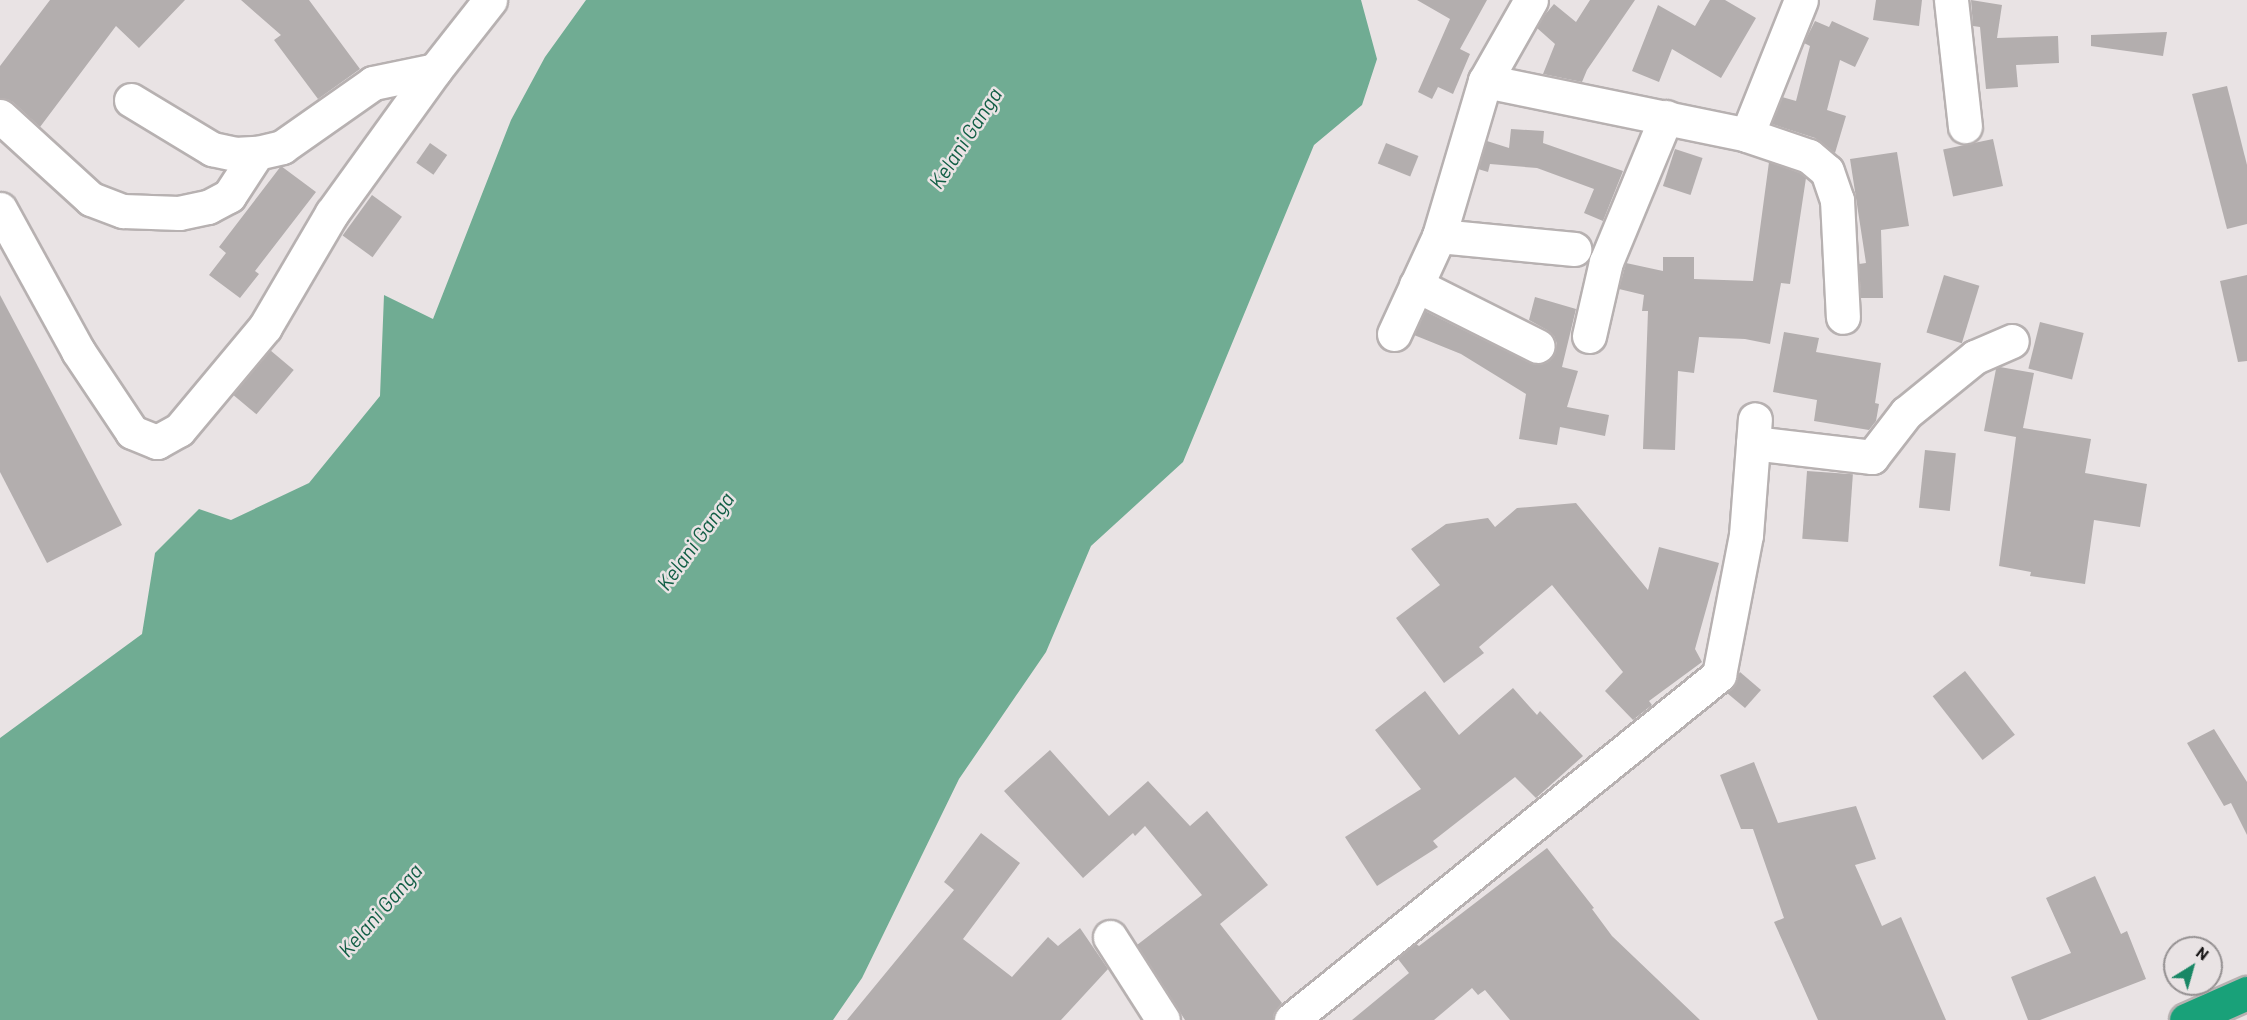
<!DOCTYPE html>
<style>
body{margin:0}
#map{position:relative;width:2247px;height:1020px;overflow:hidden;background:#e9e3e4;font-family:Barlow,sans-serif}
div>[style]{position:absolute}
.water>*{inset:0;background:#70ac93}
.building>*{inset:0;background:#b3aeae;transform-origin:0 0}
.roads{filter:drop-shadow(2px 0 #b7b1b1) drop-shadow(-2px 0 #b7b1b1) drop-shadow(0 2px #b7b1b1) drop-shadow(0 -2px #b7b1b1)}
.minor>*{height:33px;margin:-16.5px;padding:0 16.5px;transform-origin:16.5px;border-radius:16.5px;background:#fff}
.highway>*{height:33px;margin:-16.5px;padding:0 16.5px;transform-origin:16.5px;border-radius:16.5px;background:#19a179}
span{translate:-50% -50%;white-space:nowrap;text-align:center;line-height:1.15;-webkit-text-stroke:5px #e9e3e4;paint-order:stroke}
.water-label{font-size:21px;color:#115e45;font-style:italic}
.north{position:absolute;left:2163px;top:936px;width:60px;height:60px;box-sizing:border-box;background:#e9e3e4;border:2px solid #959192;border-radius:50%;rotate:37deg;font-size:16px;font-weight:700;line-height:24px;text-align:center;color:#181616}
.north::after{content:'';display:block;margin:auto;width:21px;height:27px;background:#198765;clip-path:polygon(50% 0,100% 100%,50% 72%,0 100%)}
</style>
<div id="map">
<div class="water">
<div style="clip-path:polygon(586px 0,1361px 0,1377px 59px,1362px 105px,1314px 145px,1183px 462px,1091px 546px,1046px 652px,959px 779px,862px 978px,833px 1020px,0 1020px,0 738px,142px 634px,155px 553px,199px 509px,231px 520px,309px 483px,380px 396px,384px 295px,433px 319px,511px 120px,545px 57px)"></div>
</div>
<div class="building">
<div style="clip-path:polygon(50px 0,185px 0,139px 48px,116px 26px,40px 127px,13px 102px,0 98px,0 66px)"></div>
<div style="clip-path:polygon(241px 0,309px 0,360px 69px,318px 99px,274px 40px,281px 35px)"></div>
<div style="clip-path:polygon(1417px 0,1487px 0,1460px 49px,1470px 54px,1453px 94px,1438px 87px,1432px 99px,1418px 92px,1450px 19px)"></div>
<div style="clip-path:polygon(1590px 0,1635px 0,1587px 70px,1582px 82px,1543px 74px,1555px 44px,1537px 28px,1543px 17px,1554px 4px,1576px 22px)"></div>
<div style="clip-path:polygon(1710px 0,1725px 0,1756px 18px,1721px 78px,1672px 49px,1659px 82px,1632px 71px,1658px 5px,1695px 26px)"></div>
<div style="clip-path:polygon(1876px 0,1922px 0,1919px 26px,1873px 20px)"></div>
<div style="clip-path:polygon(1971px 0,2002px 5px,1997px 38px,2058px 36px,2059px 63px,2016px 65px,2018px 87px,1986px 89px,1980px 27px,1973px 26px)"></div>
<div style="clip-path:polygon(1815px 21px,1829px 27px,1832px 21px,1869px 38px,1855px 67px,1840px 60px,1827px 110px,1846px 116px,1835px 153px,1815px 138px,1772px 124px,1782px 97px,1796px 101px,1810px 46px,1804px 43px)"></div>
<div style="clip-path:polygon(2167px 32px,2163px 56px,2091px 46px,2091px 35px)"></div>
<div style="clip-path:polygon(2227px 86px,2247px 165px,2247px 224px,2227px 229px,2192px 94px)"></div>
<div style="clip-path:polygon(1511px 129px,1544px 131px,1543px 143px,1623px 171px,1603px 221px,1584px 213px,1594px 189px,1537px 168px,1490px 164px,1488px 172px,1478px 169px,1487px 141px,1509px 148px)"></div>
<div style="left:1993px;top:139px;width:48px;height:51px;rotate:78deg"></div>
<div style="left:430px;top:143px;width:21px;height:24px;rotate:35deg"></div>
<div style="left:1386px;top:143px;width:35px;height:22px;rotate:22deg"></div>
<div style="left:1675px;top:149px;width:29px;height:39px;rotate:18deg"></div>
<div style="clip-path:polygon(1897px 152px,1909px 226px,1881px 230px,1883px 298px,1861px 298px,1859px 264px,1866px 263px,1850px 159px)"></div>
<div style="clip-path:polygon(1769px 162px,1800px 173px,1806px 178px,1790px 284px,1781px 283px,1770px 344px,1745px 339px,1699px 337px,1694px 373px,1678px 371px,1675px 450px,1643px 449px,1648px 311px,1642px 311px,1644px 295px,1619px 289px,1626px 263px,1663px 271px,1663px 257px,1694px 257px,1694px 279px,1753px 281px)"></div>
<div style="clip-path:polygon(281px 166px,316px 192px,255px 271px,259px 274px,240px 298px,209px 275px,226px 253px,219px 247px)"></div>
<div style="left:372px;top:195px;width:37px;height:50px;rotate:36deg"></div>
<div style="left:1944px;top:275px;width:37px;height:60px;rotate:17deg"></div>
<div style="clip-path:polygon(2247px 275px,2247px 361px,2238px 362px,2220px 281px)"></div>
<div style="clip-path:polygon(0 295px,122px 525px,47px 563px,0 472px)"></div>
<div style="clip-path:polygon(1535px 297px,1576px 309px,1562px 367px,1578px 371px,1567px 407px,1609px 415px,1605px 436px,1560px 427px,1557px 445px,1519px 439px,1526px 394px,1461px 354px,1414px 335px,1425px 311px,1530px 363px,1540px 365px,1548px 362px,1554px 355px,1557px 344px,1554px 336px,1547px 330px,1529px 320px)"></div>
<div style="left:2040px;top:322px;width:45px;height:48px;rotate:14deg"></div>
<div style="clip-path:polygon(1784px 332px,1819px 338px,1816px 352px,1881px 363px,1875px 403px,1879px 404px,1876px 421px,1869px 430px,1814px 421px,1817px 400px,1773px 392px)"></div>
<div style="left:270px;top:350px;width:31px;height:58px;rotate:40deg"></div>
<div style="clip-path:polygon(2000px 367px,2034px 373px,2023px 428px,2091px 439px,2085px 473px,2147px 484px,2140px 527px,2094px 520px,2085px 584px,2030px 576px,2031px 572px,1999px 566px,2016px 437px,1984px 431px,1996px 369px)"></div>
<div style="left:1925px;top:450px;width:31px;height:58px;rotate:6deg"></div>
<div style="left:1807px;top:471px;width:46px;height:68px;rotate:4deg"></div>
<div style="clip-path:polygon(1576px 503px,1648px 590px,1659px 547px,1719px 563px,1695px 649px,1702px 662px,1649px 701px,1652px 705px,1633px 720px,1605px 691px,1623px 672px,1552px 585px,1479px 647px,1484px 653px,1444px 683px,1396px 618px,1440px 585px,1411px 549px,1446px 524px,1488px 518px,1495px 527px,1517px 508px)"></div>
<div style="left:1965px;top:671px;width:81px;height:41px;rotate:52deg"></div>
<div style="clip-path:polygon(1740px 672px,1761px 690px,1745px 708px,1727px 693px)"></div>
<div style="clip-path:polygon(1513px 688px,1537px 715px,1540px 711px,1583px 756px,1536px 798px,1515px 777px,1433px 841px,1438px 847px,1377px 886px,1345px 837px,1421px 789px,1375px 730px,1425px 691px,1459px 735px)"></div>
<div style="clip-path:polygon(2214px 729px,2247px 782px,2247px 835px,2231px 803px,2224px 806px,2187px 743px)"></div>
<div style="clip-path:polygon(1050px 750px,1109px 816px,1148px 781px,1190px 826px,1207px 811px,1268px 885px,1220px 924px,1282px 1003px,1274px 1013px,1273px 1020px,1185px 1020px,1137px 945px,1202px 895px,1145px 826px,1135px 836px,1133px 833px,1083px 878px,1004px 791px)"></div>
<div style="clip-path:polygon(1754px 762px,1778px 823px,1856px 806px,1876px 859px,1855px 865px,1882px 926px,1901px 917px,1946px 1020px,1818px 1020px,1774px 922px,1784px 918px,1753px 829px,1741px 829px,1720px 775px)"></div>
<div style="clip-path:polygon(981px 833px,1020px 863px,963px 939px,1012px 977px,1048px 937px,1058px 946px,1080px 928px,1108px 969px,1061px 1020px,847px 1020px,954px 890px,944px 882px)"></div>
<div style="clip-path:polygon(1547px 848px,1594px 908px,1592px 909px,1612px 936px,1700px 1020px,1510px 1020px,1485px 990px,1478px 995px,1472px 988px,1434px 1020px,1352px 1020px,1409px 973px,1398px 959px,1416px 944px,1419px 946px)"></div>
<div style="clip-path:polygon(2095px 876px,2121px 934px,2127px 931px,2146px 979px,2040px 1020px,2028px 1020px,2011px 977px,2071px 953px,2046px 898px)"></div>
</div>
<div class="roads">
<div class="minor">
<div style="left:1951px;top:0;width:127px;rotate:83.7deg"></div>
<div style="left:1485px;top:81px;width:268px;rotate:11.6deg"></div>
<div style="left:1747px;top:135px;width:145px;rotate:-68.2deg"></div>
<div style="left:131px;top:100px;width:95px;rotate:31.2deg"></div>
<div style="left:212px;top:149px;width:24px;rotate:12deg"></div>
<div style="left:235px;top:154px;width:22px;rotate:-3deg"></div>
<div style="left:257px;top:153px;width:26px;rotate:-13deg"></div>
<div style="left:282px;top:147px;width:111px;rotate:-35.1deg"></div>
<div style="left:373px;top:83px;width:63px;rotate:-11.8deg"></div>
<div style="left:0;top:116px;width:123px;rotate:42.4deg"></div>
<div style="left:91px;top:199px;width:34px;rotate:21deg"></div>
<div style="left:123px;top:211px;width:56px;rotate:2deg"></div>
<div style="left:179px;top:213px;width:30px;rotate:-12deg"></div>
<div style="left:208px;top:207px;width:24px;rotate:-28deg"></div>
<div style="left:229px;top:196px;width:51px;rotate:-56.9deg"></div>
<div style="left:1747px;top:135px;width:65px;rotate:18.7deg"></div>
<div style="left:1809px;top:156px;width:23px;rotate:40deg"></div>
<div style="left:1827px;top:171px;width:31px;rotate:71deg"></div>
<div style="left:1837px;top:200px;width:117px;rotate:87.1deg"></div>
<div style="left:0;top:209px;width:162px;rotate:61.2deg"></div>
<div style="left:78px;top:351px;width:97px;rotate:56.3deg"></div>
<div style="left:132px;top:432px;width:27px;rotate:22deg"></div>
<div style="left:157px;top:442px;width:25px;rotate:-29deg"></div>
<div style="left:179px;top:430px;width:134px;rotate:-50.1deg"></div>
<div style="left:265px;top:327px;width:132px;rotate:-59.6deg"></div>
<div style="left:332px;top:213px;width:176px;rotate:-54.2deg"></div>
<div style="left:435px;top:70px;width:89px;rotate:-51.8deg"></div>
<div style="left:1439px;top:236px;width:136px;rotate:5.5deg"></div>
<div style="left:1416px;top:285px;width:136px;rotate:26.6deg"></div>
<div style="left:1394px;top:334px;width:108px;rotate:-65.3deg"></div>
<div style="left:1439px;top:236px;width:162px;rotate:-73.5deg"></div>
<div style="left:1485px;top:81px;width:93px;rotate:-60.4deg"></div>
<div style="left:1589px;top:336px;width:76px;rotate:-77.1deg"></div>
<div style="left:1606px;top:262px;width:157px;rotate:-67.5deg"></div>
<div style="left:1753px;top:443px;width:120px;rotate:6.7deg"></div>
<div style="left:1872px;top:457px;width:56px;rotate:-52.3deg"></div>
<div style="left:1906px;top:413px;width:89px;rotate:-39.1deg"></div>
<div style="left:1975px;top:357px;width:40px;rotate:-23.4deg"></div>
<div style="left:1110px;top:937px;width:98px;rotate:57.4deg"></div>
<div style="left:1291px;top:1020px;width:550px;rotate:-38.87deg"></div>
<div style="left:1719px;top:675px;width:143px;rotate:-79.1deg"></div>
<div style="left:1746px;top:535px;width:116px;rotate:-85.6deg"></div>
</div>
<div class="highway">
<div style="left:2186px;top:1020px;width:67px;rotate:-23.9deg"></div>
</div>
</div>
<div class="water-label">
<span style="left:965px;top:138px;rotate:-57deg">Kelani Ganga</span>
<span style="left:695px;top:541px;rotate:-54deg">Kelani Ganga</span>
<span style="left:380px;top:910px;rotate:-49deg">Kelani Ganga</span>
</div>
<div class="north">N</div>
</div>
